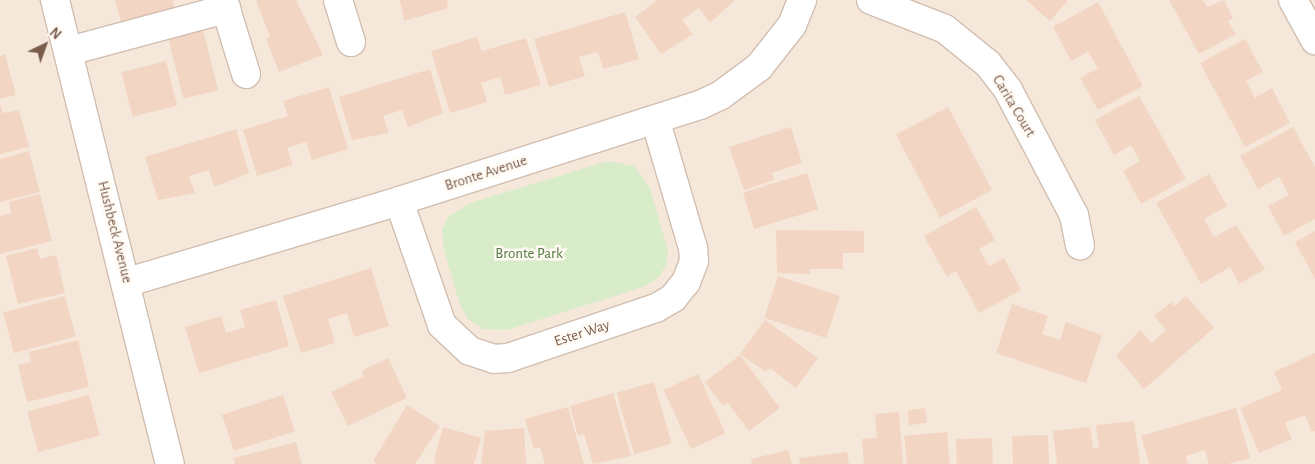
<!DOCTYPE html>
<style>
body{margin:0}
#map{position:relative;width:1315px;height:464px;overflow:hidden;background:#fdf6ec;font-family:"Alegreya Sans",sans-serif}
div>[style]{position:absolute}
.residential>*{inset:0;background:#f5e8da;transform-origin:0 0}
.green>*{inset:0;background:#d8ecc9}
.building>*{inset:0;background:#f3d5c3;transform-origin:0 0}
.roads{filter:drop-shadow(1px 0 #d1beb0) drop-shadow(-1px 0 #d1beb0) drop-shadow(0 1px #d1beb0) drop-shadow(0 -1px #d1beb0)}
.minor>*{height:28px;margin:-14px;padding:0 14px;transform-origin:14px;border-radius:14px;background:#fff}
span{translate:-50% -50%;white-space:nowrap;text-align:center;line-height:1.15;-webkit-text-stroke:5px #fffaf3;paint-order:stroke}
.street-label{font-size:15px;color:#7a5c4d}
.park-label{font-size:15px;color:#537a41}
.north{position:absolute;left:20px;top:20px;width:50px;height:50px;-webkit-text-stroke:4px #fffaf3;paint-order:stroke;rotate:42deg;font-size:14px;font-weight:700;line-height:20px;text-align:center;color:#7a5c4d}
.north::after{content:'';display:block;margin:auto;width:18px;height:22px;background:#7a5c4d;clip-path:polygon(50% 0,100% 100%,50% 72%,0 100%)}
</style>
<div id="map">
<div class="residential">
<div style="left:0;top:0;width:1315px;height:464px"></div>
</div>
<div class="green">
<div style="clip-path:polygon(608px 161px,634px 166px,650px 188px,668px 251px,666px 265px,659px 277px,646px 286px,507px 330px,483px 329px,468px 319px,460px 305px,444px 250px,442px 230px,448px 217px,470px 203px)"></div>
</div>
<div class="building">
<div style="clip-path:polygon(115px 0,173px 0,176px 15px,123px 28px)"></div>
<div style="clip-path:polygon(256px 0,296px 0,323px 55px,279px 72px,266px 39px,270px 37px)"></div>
<div style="clip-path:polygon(400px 0,447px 0,448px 8px,404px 21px)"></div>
<div style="clip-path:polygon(658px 0,735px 0,710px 23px,699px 8px,682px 20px,693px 34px,661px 54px,635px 17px)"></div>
<div style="clip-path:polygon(1026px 0,1068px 0,1050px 21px)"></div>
<div style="clip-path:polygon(1169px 0,1203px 0,1207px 7px,1224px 0,1233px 18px,1228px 21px,1236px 34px,1199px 54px)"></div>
<div style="clip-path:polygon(1098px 2px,1143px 86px,1098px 110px,1080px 78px,1098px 68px,1088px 52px,1071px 61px,1053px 27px)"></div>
<div style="clip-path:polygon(625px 12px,639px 59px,603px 69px,598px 52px,579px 57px,585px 76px,549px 87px,534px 39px)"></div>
<div style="left:203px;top:29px;width:63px;height:36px;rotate:76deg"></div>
<div style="clip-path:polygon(477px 37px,482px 51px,526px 38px,541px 85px,505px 95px,500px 77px,481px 83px,487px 102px,450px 113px,431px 51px)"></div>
<div style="clip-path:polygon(1245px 39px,1263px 72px,1246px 81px,1255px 98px,1272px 88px,1290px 123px,1245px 147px,1200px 63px)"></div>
<div style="clip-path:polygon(5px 54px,16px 95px,0 99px,0 56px)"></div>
<div style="left:166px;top:61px;width:46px;height:46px;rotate:76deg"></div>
<div style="clip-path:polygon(430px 69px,443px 113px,408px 127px,402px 110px,383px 116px,389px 133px,352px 140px,339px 97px)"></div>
<div style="clip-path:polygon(329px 87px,348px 149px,312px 160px,306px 142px,287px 148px,293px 165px,257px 176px,243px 130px,288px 116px,283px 101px)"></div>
<div style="clip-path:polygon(1139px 96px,1186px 179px,1141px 204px,1123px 171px,1140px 161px,1131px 145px,1114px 155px,1095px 120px)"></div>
<div style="clip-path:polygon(0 105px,3px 113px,19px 110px,29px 147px,0 154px)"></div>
<div style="left:948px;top:107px;width:94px;height:59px;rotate:62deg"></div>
<div style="clip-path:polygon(791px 127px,802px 163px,772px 173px,774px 180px,744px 190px,729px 147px)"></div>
<div style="clip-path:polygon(1293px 127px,1315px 167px,1315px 219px,1284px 236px,1268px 206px,1289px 195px,1279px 177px,1258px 189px,1240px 156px)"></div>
<div style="clip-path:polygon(236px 129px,249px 173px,214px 187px,209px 170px,189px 176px,195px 193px,158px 200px,145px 157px)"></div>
<div style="clip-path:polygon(29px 151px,40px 192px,0 202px,0 159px)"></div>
<div style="left:807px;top:173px;width:38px;height:67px;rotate:73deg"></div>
<div style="clip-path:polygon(1209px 174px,1227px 206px,1204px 219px,1214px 237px,1236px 225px,1265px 269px,1239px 284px,1230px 267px,1201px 284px,1156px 203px)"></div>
<div style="clip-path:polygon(40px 194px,52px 241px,0 254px,0 216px,11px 213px,9px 202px)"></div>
<div style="clip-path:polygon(976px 207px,995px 240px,979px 249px,989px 266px,1004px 258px,1021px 290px,979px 313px,956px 271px,947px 277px,924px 236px)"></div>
<div style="clip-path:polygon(776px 230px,864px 231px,864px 253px,843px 253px,843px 269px,810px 269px,810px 274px,777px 273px)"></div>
<div style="clip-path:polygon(1315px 231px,1315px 279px,1295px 242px)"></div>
<div style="clip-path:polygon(37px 248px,40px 259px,56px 255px,65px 293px,18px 304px,6px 256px)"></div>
<div style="clip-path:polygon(371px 268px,389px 326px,354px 337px,347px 313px,328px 319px,335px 343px,301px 353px,283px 296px)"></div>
<div style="left:778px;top:276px;width:65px;height:44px;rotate:18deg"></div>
<div style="left:65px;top:296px;width:42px;height:64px;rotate:75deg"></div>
<div style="clip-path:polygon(1186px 296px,1214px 328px,1144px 389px,1116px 356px,1140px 330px,1152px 343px,1166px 330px,1154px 316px,1171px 302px,1175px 306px)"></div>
<div style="clip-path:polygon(276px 300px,289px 346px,199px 373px,185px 327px,221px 316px,226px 333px,245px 327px,240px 310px)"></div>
<div style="clip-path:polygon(1012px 304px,1048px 316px,1042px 334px,1060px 340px,1066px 322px,1102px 335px,1086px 383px,996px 353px)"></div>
<div style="clip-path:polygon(765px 320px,818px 358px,796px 388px,770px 368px,766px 372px,740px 354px)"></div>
<div style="clip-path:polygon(78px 340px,89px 387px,27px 402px,18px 365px,31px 362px,29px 352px)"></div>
<div style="clip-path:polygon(1315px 353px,1315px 431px,1312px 432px,1305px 415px,1285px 423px,1292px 439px,1259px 453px,1240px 408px,1282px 390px,1274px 372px)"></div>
<div style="clip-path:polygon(740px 355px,780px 408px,749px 431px,728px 403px,723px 406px,705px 382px)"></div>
<div style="clip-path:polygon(388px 358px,407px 398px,348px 426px,331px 392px,364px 376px,361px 371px)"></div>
<div style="left:698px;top:374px;width:65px;height:38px;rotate:65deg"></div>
<div style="left:654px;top:382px;width:64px;height:39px;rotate:74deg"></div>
<div style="clip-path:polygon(613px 393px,631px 456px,593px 464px,584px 434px,578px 436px,570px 406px)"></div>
<div style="left:89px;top:395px;width:42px;height:64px;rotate:75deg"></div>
<div style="left:283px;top:395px;width:38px;height:64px;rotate:72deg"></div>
<div style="clip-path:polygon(407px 405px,440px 426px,415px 464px,378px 464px,373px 461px)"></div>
<div style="clip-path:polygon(568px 407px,584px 464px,545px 464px,540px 447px,534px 449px,525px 419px)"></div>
<div style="left:925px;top:408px;width:15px;height:18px;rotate:82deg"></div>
<div style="clip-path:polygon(1236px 408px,1250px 458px,1228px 464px,1209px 464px,1205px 450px,1186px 456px,1188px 464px,1149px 464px,1141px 436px)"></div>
<div style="clip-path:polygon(899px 412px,903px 464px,864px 464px,862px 439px,877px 438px,875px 414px)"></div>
<div style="clip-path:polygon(1134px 421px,1140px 464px,1057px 464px,1053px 431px,1090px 427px,1093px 449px,1099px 448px,1096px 425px)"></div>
<div style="clip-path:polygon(443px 427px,481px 438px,474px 464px,436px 464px,434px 460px)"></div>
<div style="clip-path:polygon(524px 428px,526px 464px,481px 464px,485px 431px)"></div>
<div style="left:947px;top:432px;width:32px;height:43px;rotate:85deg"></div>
<div style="left:1048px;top:435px;width:29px;height:36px;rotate:88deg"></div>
<div style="left:992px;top:438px;width:26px;height:36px;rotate:88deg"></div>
<div style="clip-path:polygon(296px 442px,302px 464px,235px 464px,233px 458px)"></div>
<div style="clip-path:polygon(788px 450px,792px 464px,752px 464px,751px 459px)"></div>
<div style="clip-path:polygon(847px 452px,849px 464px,800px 464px,799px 458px)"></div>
</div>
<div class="roads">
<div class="minor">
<div style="left:55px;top:0;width:478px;rotate:76.1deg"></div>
<div style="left:338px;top:0;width:44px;rotate:72.8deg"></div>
<div style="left:871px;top:0;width:79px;rotate:21.4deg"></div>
<div style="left:945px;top:29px;width:55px;rotate:39.1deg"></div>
<div style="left:988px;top:64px;width:33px;rotate:52deg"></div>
<div style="left:1008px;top:90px;width:141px;rotate:62.2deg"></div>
<div style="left:1074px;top:215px;width:31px;rotate:79deg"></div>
<div style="left:1293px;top:0;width:46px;rotate:61.2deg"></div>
<div style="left:226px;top:9px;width:68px;rotate:72.9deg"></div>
<div style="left:69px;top:51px;width:163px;rotate:-15deg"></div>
<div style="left:226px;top:9px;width:9px;rotate:-108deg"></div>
<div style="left:399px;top:201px;width:131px;rotate:70.9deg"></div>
<div style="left:442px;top:325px;width:38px;rotate:43deg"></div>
<div style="left:470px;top:351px;width:25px;rotate:18deg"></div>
<div style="left:494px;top:359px;width:14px;rotate:-4deg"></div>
<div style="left:508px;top:358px;width:156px;rotate:-18.7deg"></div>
<div style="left:656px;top:308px;width:20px;rotate:-30deg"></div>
<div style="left:673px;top:298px;width:21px;rotate:-51deg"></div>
<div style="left:686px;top:282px;width:22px;rotate:-69deg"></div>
<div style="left:694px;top:261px;width:13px;rotate:-94deg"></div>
<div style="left:693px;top:248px;width:134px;rotate:-106.4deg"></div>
<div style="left:128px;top:282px;width:283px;rotate:-16.6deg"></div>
<div style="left:399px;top:201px;width:316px;rotate:-17.7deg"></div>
<div style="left:700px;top:105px;width:23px;rotate:-25deg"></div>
<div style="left:721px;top:95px;width:47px;rotate:-36.4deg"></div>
<div style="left:759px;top:67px;width:53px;rotate:-51.8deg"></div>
<div style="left:792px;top:25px;width:27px;rotate:-68deg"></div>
</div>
</div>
<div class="street-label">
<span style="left:1014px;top:106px;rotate:59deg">Carita Court</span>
<span style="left:486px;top:173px;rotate:-18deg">Bronte Avenue</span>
<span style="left:115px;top:232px;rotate:76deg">Hushbeck Avenue</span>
<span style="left:582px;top:333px;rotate:-18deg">Ester Way</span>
</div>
<div class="park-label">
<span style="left:529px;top:254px">Bronte Park</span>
</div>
<div class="north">N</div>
</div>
